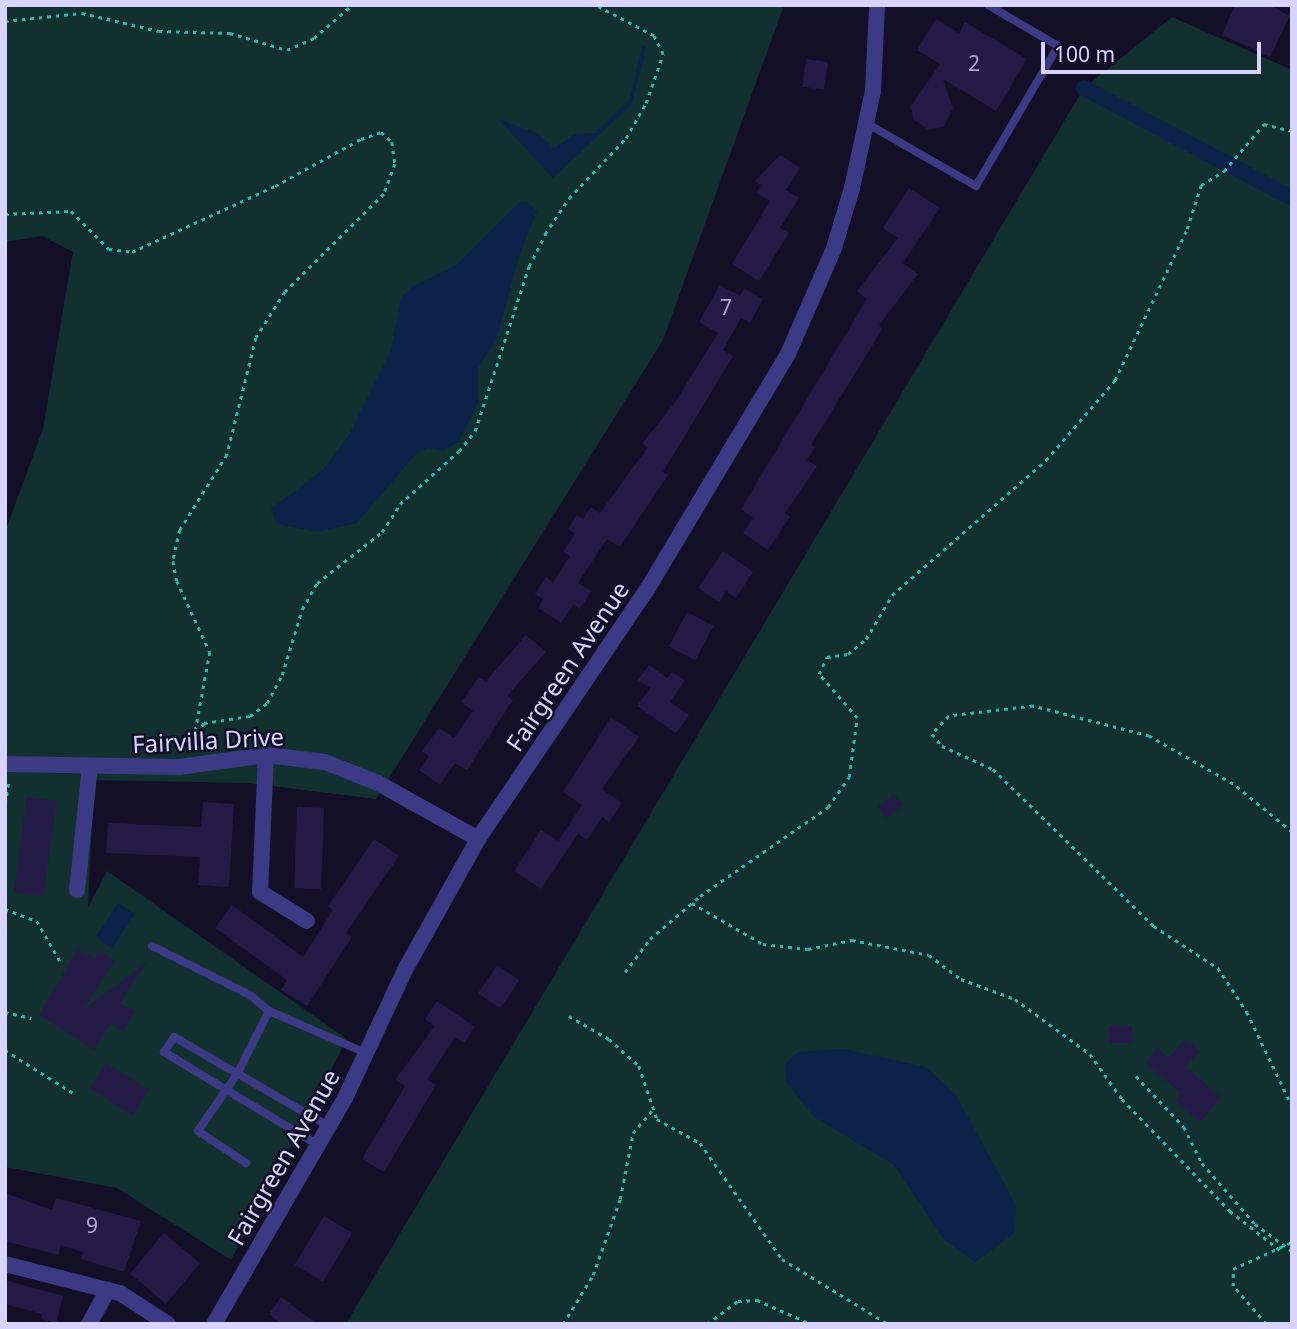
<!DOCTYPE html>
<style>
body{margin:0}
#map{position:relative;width:1297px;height:1329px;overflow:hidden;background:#130f26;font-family:"Noto Sans",sans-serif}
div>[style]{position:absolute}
.green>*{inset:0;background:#12302f}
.water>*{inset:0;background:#0c2248;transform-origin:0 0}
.canal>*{height:16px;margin:-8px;padding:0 8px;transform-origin:8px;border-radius:8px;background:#0c2248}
.building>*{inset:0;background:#241b47;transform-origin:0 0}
.path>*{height:2.5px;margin-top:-1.25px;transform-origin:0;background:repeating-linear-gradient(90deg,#2fb8b0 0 3.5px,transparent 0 8.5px)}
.lane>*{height:8px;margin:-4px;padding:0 4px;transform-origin:4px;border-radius:4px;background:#3d3a85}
.street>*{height:16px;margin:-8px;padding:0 8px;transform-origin:8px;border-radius:8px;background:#3d3a85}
span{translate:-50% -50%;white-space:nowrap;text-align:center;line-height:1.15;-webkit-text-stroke:5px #130f26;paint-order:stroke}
.number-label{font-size:21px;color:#aca6d1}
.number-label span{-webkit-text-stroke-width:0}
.street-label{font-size:24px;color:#d9d4ff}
.frame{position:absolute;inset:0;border:7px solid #d9d4ff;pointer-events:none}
.scale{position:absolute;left:1041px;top:42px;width:220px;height:32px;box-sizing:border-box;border:4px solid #d9d4ff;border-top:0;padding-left:9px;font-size:21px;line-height:24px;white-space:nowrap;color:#d9d4ff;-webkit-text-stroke:5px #130f26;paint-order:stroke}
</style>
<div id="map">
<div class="green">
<div style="clip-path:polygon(5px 5px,784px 5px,663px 340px,376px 799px,248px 783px,94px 780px,88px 907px,107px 871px,347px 1039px,231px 1260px,117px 1188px,5px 1167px,5px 532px,43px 429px,73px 252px,42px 236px,5px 242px)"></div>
<div style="clip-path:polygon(1172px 17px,1292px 70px,1292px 1324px,346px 1324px,1084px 88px)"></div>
</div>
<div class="water">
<div style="clip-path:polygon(642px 46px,645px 46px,644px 60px,631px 105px,553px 178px,498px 119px,537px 133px,554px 148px,575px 134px,595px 133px,630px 99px)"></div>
<div style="clip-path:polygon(527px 202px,537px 211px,519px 256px,496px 341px,478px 367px,478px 402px,459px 442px,443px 451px,428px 448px,417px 453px,357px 523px,317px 532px,277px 524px,271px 509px,323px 470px,350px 433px,391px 350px,401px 297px,412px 287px,455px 266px,519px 203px)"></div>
<div style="left:118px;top:903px;width:20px;height:41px;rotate:33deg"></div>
<div style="clip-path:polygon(844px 1049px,926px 1067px,956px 1095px,1016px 1205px,1015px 1233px,975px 1262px,943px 1239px,894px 1165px,814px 1117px,786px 1082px,785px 1064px,798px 1052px)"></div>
</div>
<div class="canal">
<div style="left:1084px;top:88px;width:235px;rotate:27.9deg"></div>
</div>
<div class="building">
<div style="clip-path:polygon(1235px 5px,1269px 5px,1290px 16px,1270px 57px,1222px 35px)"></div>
<div style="clip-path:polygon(936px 19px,959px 33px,965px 22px,1027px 59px,996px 111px,943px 79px,953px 108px,944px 126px,929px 130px,914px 120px,911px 106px,940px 64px,917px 50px)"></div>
<div style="left:806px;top:59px;width:22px;height:28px;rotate:8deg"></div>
<div style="clip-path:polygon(780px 155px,800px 168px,786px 190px,799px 198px,780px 228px,789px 233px,759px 281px,732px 264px,770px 201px,756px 193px,761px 185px,755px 181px)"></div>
<div style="clip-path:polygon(909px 188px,940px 208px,903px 263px,918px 274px,879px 325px,883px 328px,811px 445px,815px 447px,807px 460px,817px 466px,785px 513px,790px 517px,768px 550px,743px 533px,753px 518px,741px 509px,867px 299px,857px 291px,898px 238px,883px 228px)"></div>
<div style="clip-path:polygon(720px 285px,740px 296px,744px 288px,763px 299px,750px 323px,741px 318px,723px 350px,733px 356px,663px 472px,668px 475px,620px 547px,607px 539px,578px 583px,591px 591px,580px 609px,574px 604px,561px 623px,538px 608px,543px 599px,535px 594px,546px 577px,553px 582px,570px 556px,563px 552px,575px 534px,568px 529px,577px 515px,583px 519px,591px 507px,600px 513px,648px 447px,642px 444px,676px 401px,718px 333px,699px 322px)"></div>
<div style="clip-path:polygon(723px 551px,753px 572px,736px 598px,726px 591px,719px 602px,698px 588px)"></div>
<div style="left:687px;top:612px;width:30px;height:39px;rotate:28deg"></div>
<div style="clip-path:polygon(526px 635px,546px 652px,507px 696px,513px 700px,467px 770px,455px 763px,440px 785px,419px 770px,429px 756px,422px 751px,439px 728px,454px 738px,473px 711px,461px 702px,479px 677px,486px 681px)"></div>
<div style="clip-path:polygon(649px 665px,667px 678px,672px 672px,685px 680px,670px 702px,689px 715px,676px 733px,637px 706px,650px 688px,638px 680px)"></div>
<div style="clip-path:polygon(611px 717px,639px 737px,602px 789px,622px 803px,609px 822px,602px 817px,587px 840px,578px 834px,541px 889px,514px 871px,541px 830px,558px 841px,582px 805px,563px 792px)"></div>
<div style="left:894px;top:794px;width:14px;height:21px;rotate:51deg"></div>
<div style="left:27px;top:797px;width:30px;height:96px;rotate:8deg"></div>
<div style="clip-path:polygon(203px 802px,234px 804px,229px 887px,198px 885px,200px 857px,106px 853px,108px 823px,201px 827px)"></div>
<div style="left:297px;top:807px;width:27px;height:81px;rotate:2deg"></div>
<div style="clip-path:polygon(374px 839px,399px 856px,346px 933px,352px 937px,307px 1006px,281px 990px,287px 980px,215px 928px,232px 905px,303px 957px,333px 910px,328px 906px)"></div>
<div style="clip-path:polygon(78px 949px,95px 959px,99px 951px,115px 960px,83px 1010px,147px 962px,120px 1003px,135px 1011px,124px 1031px,110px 1024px,94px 1050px,39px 1015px)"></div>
<div style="left:497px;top:965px;width:27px;height:34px;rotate:34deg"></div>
<div style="clip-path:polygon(437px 1001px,475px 1027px,464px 1043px,455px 1037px,427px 1080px,436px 1085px,384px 1172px,362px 1159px,405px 1086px,395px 1080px,435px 1026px,425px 1019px)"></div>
<div style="left:1132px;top:1026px;width:17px;height:23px;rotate:90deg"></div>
<div style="clip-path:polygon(1185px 1039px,1200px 1051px,1186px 1067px,1221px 1097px,1200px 1122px,1175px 1101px,1181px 1093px,1145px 1063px,1157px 1048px,1169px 1058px)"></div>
<div style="left:106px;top:1063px;width:51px;height:30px;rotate:32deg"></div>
<div style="clip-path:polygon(5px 1193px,52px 1210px,56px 1198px,141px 1221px,124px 1272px,81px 1259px,83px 1252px,61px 1245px,58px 1255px,5px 1241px)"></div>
<div style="left:324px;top:1216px;width:33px;height:57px;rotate:31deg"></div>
<div style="left:164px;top:1233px;width:47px;height:53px;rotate:40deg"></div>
<div style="clip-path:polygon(5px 1280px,63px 1296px,56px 1323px,41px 1319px,42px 1314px,5px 1304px)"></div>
<div style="clip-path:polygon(281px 1297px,317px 1324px,282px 1324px,269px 1314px)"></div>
</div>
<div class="path">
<div style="left:5px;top:21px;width:77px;rotate:-5.9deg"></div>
<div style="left:82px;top:13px;width:79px;rotate:13.2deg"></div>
<div style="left:159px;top:31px;width:71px;rotate:1.6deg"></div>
<div style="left:230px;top:33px;width:59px;rotate:16.6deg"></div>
<div style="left:287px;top:50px;width:30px;rotate:-24deg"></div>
<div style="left:314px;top:38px;width:50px;rotate:-41deg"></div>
<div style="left:5px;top:214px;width:66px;rotate:-2.6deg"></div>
<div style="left:71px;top:211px;width:54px;rotate:45deg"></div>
<div style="left:109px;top:249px;width:23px;rotate:7deg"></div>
<div style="left:132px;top:252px;width:157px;rotate:-24.8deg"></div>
<div style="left:275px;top:186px;width:98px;rotate:-28.7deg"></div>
<div style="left:361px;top:139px;width:21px;rotate:-19deg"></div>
<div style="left:381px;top:132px;width:15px;rotate:42deg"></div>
<div style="left:392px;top:142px;width:22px;rotate:82deg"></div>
<div style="left:395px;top:164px;width:32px;rotate:110deg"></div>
<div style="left:384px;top:194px;width:139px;rotate:135.3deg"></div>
<div style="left:285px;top:292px;width:54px;rotate:122.2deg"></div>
<div style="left:256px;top:338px;width:121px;rotate:103.9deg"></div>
<div style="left:227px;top:455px;width:89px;rotate:122.1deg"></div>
<div style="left:180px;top:530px;width:32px;rotate:103deg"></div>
<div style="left:173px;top:561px;width:20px;rotate:79deg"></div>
<div style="left:177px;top:581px;width:78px;rotate:65.1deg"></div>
<div style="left:210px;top:652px;width:95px;rotate:100.4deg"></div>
<div style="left:193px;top:745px;width:8px;rotate:150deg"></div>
<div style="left:1292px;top:618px;width:9px;rotate:90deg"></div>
<div style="left:196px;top:732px;width:12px;rotate:-48deg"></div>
<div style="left:204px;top:723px;width:47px;rotate:-8.7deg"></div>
<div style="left:250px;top:716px;width:21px;rotate:-37deg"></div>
<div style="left:267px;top:703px;width:32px;rotate:-62deg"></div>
<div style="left:282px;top:675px;width:69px;rotate:-73.1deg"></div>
<div style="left:302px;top:609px;width:30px;rotate:-60deg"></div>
<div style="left:317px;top:583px;width:83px;rotate:-38.1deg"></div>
<div style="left:382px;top:532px;width:33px;rotate:-57deg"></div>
<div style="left:400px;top:504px;width:79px;rotate:-41.9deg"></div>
<div style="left:459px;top:451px;width:26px;rotate:-51deg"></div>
<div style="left:475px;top:431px;width:174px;rotate:-71.9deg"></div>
<div style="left:529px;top:266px;width:36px;rotate:-63deg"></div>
<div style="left:545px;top:234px;width:43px;rotate:-56.3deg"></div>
<div style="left:569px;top:198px;width:83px;rotate:-46.5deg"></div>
<div style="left:626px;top:138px;width:40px;rotate:-60.3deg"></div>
<div style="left:646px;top:103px;width:52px;rotate:-70.9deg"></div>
<div style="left:663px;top:54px;width:20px;rotate:-117deg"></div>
<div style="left:654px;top:36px;width:67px;rotate:-152.3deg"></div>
<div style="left:5px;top:804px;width:25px;rotate:-81deg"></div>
<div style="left:1292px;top:832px;width:76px;rotate:-140.9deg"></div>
<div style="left:1233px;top:784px;width:97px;rotate:-150.3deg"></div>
<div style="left:1149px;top:736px;width:120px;rotate:-165.5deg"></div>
<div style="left:1033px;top:706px;width:85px;rotate:173.2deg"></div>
<div style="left:949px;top:716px;width:25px;rotate:133deg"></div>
<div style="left:932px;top:734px;width:16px;rotate:50deg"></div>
<div style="left:942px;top:746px;width:56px;rotate:24.3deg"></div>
<div style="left:993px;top:769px;width:225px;rotate:44.3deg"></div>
<div style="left:1154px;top:926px;width:77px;rotate:33.3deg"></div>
<div style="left:1218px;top:968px;width:53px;rotate:56.6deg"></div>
<div style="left:1247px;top:1012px;width:104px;rotate:64.4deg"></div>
<div style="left:692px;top:903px;width:82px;rotate:30deg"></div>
<div style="left:763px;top:944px;width:45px;rotate:6.3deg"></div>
<div style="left:808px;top:949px;width:45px;rotate:-11.6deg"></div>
<div style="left:852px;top:940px;width:78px;rotate:11deg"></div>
<div style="left:929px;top:955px;width:40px;rotate:37deg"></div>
<div style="left:961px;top:979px;width:58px;rotate:20.3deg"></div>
<div style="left:1015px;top:999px;width:93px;rotate:36.3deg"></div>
<div style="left:1090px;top:1054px;width:55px;rotate:54.6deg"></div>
<div style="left:1122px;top:1099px;width:156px;rotate:46deg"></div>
<div style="left:1230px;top:1211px;width:63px;rotate:38deg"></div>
<div style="left:5px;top:909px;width:34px;rotate:21deg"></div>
<div style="left:37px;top:921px;width:46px;rotate:60.1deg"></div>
<div style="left:625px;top:972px;width:41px;rotate:-52.9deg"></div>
<div style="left:650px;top:939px;width:66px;rotate:-40.7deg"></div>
<div style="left:700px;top:896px;width:156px;rotate:-34.8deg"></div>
<div style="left:828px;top:807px;width:37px;rotate:-55deg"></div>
<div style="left:849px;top:777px;width:60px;rotate:-82.3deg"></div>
<div style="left:857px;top:718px;width:58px;rotate:-130.8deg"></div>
<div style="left:819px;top:674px;width:19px;rotate:-65deg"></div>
<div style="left:827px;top:657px;width:21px;rotate:-8deg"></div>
<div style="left:848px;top:654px;width:23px;rotate:-40deg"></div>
<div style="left:866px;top:639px;width:51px;rotate:-59.4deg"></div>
<div style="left:892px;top:595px;width:205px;rotate:-41.2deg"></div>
<div style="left:1046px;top:460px;width:106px;rotate:-49.2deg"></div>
<div style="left:1115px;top:380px;width:167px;rotate:-64.5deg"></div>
<div style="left:1187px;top:229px;width:46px;rotate:-72.3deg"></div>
<div style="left:1201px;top:185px;width:27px;rotate:-31deg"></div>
<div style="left:1224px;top:171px;width:62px;rotate:-49.6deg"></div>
<div style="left:1264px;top:124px;width:29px;rotate:14deg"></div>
<div style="left:5px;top:1012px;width:27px;rotate:13deg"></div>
<div style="left:569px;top:1016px;width:46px;rotate:29.9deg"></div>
<div style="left:609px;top:1039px;width:40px;rotate:42deg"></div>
<div style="left:639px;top:1066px;width:56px;rotate:71.2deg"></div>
<div style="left:657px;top:1119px;width:49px;rotate:29.2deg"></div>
<div style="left:700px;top:1143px;width:142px;rotate:54.7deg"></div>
<div style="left:782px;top:1259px;width:124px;rotate:31.5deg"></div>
<div style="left:5px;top:1050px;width:83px;rotate:32.2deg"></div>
<div style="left:1136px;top:1076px;width:70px;rotate:46.7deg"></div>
<div style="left:1184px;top:1127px;width:40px;rotate:63.4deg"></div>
<div style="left:1202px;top:1163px;width:81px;rotate:49deg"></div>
<div style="left:1255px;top:1224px;width:46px;rotate:36.1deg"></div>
<div style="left:563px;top:1324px;width:57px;rotate:-58.5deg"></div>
<div style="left:593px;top:1275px;width:81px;rotate:-70.4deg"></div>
<div style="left:620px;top:1199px;width:67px;rotate:-78.9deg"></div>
<div style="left:633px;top:1133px;width:30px;rotate:-50deg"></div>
<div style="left:707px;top:1324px;width:39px;rotate:-37deg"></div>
<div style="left:738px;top:1301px;width:19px;rotate:-3deg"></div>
<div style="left:757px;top:1300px;width:59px;rotate:24deg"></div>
<div style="left:1266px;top:1324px;width:50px;rotate:-131deg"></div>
<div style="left:1233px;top:1286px;width:17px;rotate:-90deg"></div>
<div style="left:1233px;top:1269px;width:65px;rotate:-24.6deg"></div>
</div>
<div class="lane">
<div style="left:866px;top:123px;width:127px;rotate:29.8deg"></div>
<div style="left:976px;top:186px;width:162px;rotate:-59.6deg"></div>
<div style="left:1058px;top:46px;width:81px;rotate:-149.6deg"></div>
<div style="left:152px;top:946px;width:110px;rotate:26.6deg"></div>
<div style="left:250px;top:995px;width:25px;rotate:40deg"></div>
<div style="left:269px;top:1011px;width:71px;rotate:116.9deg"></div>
<div style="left:237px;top:1074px;width:69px;rotate:124.4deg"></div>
<div style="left:198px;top:1131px;width:58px;rotate:33.7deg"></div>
<div style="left:269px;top:1011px;width:106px;rotate:23.4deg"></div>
<div style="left:318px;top:1145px;width:180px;rotate:-148.9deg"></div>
<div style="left:164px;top:1052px;width:18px;rotate:-56deg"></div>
<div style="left:174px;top:1037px;width:178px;rotate:30deg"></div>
</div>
<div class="street">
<div style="left:266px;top:755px;width:137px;rotate:92.5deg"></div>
<div style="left:260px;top:892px;width:55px;rotate:31.7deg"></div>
<div style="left:5px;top:764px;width:174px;rotate:1deg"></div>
<div style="left:179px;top:767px;width:88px;rotate:-7.9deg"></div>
<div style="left:266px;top:755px;width:59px;rotate:6.8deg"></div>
<div style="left:325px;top:762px;width:57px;rotate:21.6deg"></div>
<div style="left:378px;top:783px;width:115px;rotate:29.2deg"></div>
<div style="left:77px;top:890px;width:124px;rotate:-84deg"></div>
<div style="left:5px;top:1264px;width:119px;rotate:14.2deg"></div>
<div style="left:120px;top:1293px;width:57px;rotate:32.9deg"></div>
<div style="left:89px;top:1324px;width:39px;rotate:-61deg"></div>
<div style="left:214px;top:1324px;width:261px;rotate:-59.9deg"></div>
<div style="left:345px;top:1098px;width:144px;rotate:-64.9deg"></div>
<div style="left:406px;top:968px;width:148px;rotate:-60.8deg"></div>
<div style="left:478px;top:839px;width:303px;rotate:-55.9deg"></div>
<div style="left:648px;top:588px;width:273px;rotate:-59.1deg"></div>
<div style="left:788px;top:354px;width:116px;rotate:-66.5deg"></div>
<div style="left:834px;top:248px;width:63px;rotate:-73.3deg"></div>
<div style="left:852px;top:188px;width:99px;rotate:-77.8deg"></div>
<div style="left:873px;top:91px;width:86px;rotate:-87.3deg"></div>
</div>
<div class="number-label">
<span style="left:974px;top:63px">2</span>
<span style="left:726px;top:307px">7</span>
<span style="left:92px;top:1225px">9</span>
</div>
<div class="street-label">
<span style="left:567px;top:666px;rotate:-56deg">Fairgreen Avenue</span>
<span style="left:208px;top:740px;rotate:-3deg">Fairvilla Drive</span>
<span style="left:283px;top:1157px;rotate:-60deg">Fairgreen Avenue</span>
</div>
<div class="frame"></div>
<div class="scale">100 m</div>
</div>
